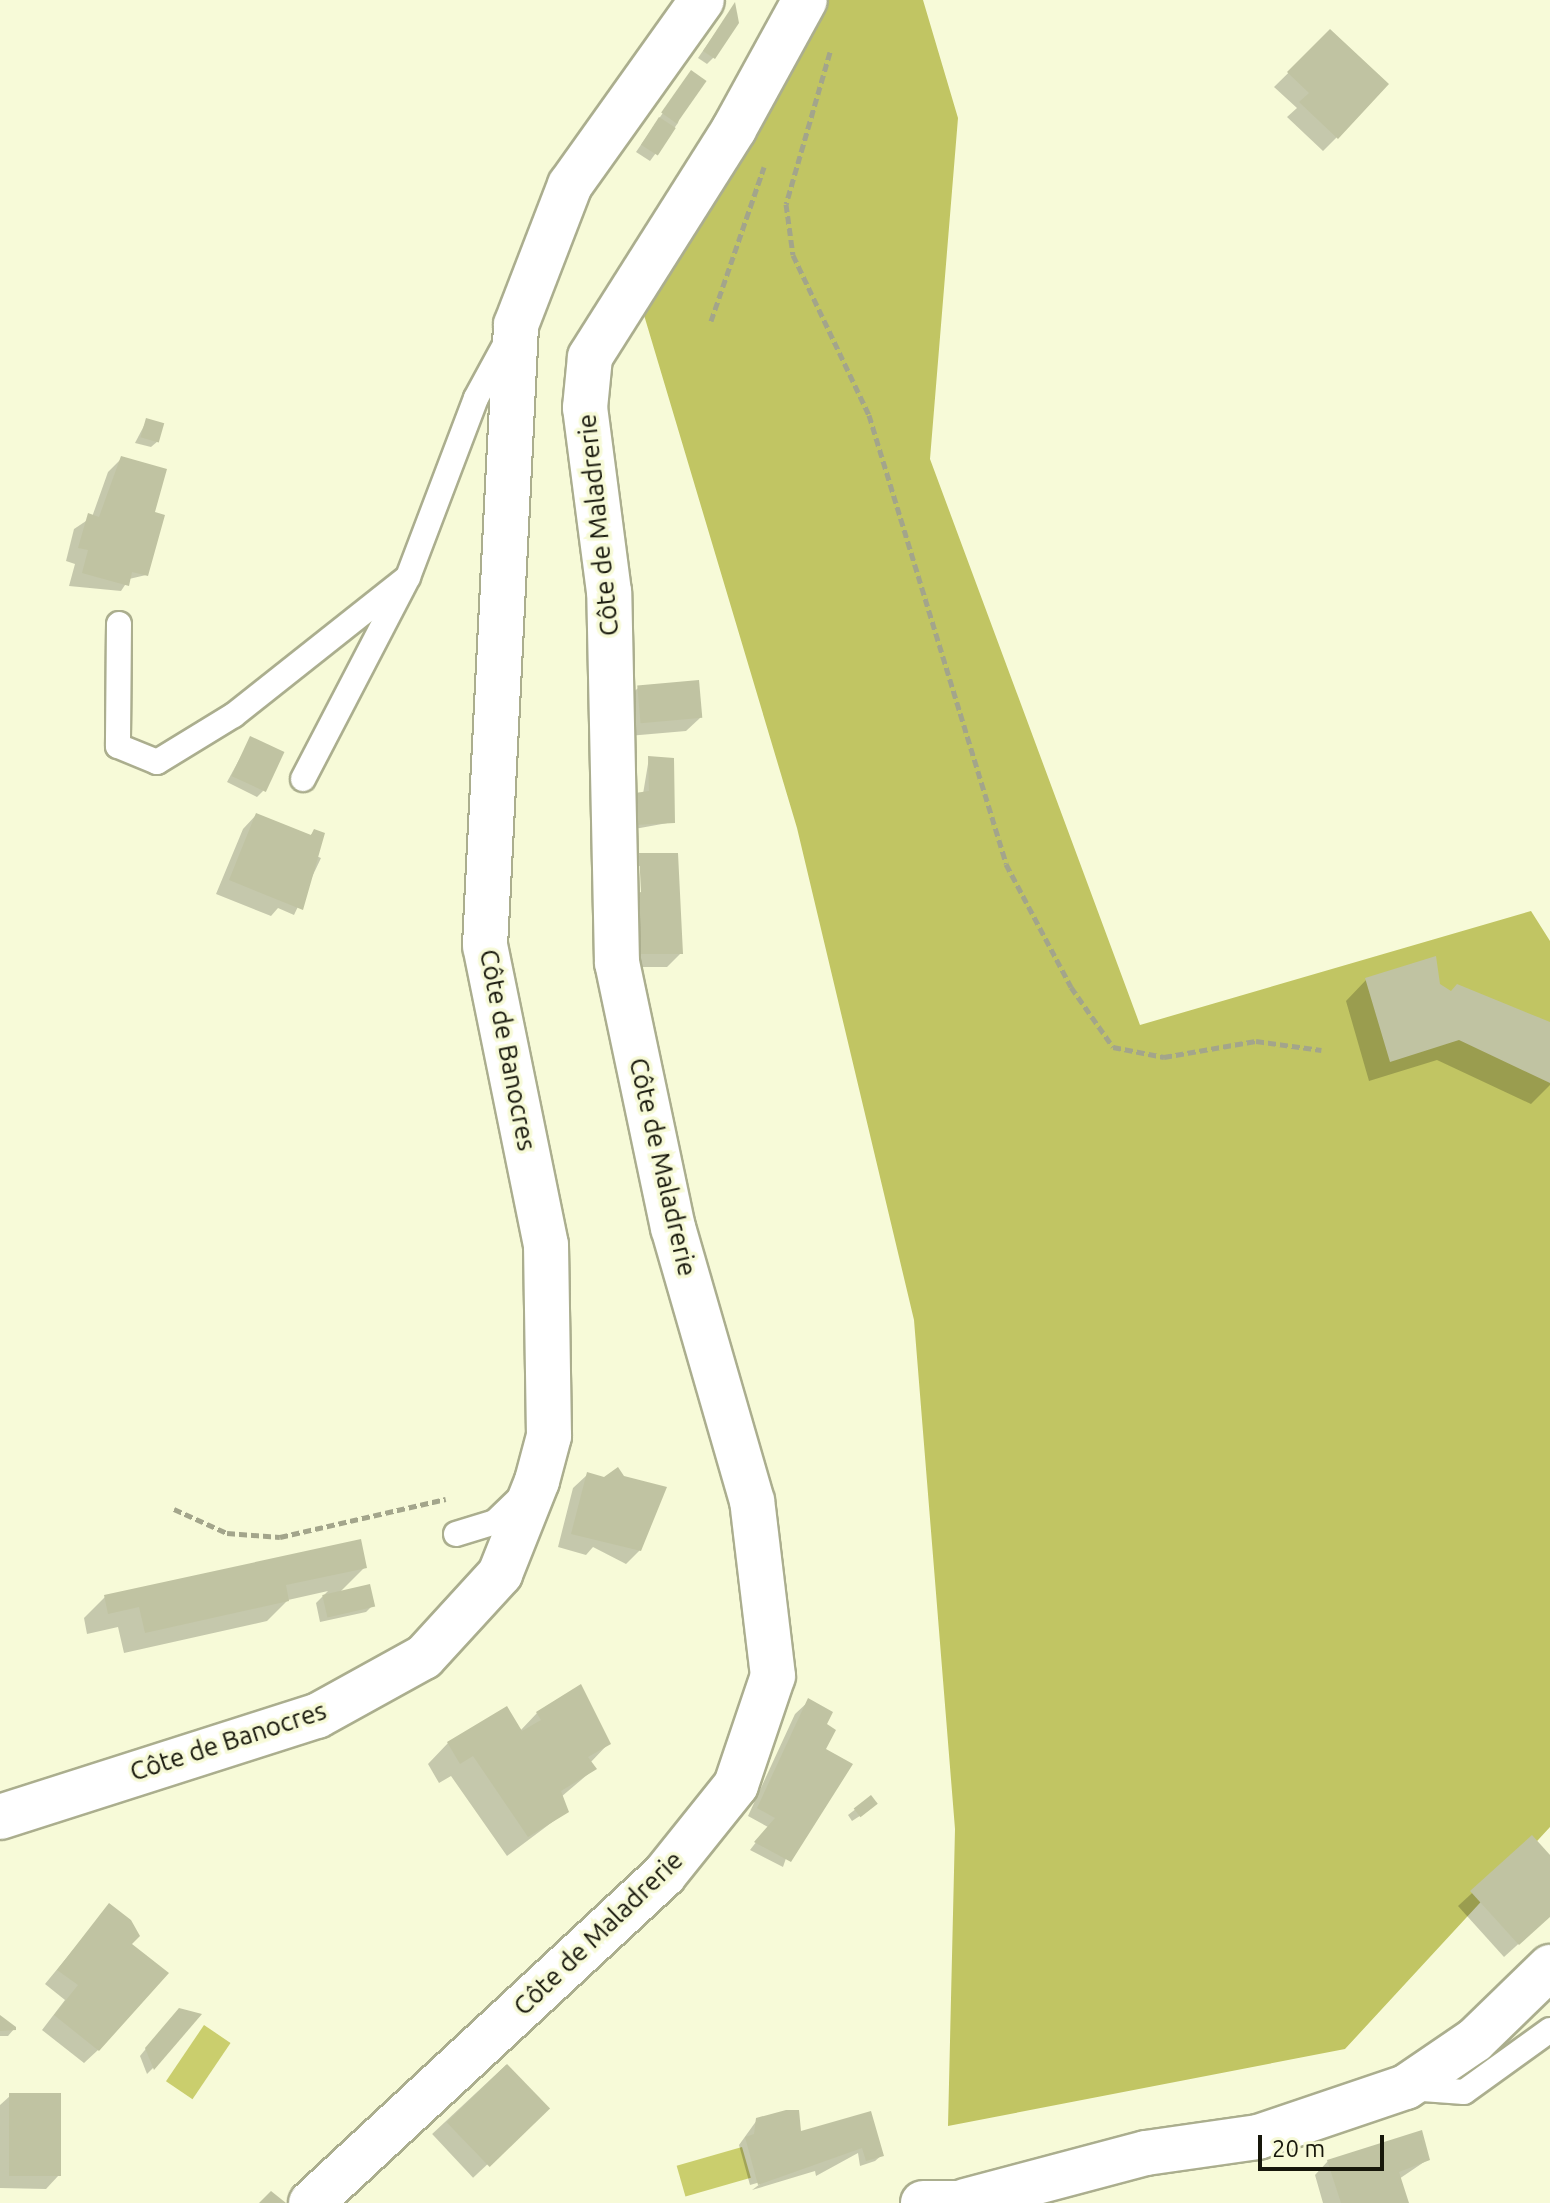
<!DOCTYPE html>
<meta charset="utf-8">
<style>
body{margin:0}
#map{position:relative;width:1550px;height:2203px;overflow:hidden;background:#f7fad8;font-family:Ubuntu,sans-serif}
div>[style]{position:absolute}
.forest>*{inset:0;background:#c1c563}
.water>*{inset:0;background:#cace6d;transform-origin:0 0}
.shadow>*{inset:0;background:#0003;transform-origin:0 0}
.building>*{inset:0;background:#c0c3a2;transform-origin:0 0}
.path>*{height:5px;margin-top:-2.5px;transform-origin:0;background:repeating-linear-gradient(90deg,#a3a58b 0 8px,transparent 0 12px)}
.roads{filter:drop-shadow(2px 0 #abae8e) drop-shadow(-2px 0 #abae8e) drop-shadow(0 2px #abae8e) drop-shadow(0 -2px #abae8e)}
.service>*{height:24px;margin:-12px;padding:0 12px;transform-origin:12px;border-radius:12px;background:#fff}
.minor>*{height:44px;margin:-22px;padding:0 22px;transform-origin:22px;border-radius:22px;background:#fff}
.secondary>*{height:44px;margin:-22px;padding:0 22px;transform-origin:22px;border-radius:22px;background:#fff}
span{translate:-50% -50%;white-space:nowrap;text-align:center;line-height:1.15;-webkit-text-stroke:7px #f7fad8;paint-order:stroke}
.street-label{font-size:26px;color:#17170b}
.scale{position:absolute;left:1258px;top:2135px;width:126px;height:36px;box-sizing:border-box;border:4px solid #17170b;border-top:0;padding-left:10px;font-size:24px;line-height:28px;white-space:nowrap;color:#17170b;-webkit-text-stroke:6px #f7fad8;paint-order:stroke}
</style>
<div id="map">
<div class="forest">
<div style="clip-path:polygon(816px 0,923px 0,958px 118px,930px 459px,1140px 1025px,1531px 911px,1550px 941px,1550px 1827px,1345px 2049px,948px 2126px,955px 1829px,914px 1320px,797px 828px,641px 305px)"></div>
</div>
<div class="water">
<div style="left:204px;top:2025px;width:32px;height:68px;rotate:34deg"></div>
<div style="left:742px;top:2147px;width:32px;height:68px;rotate:74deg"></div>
</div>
<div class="shadow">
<div style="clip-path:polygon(734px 6px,713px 58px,707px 64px,698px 58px)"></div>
<div style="clip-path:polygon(1330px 32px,1337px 137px,1323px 151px,1287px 117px,1297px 108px,1274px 87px)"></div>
<div style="clip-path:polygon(691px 72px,678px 123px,650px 161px,636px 152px)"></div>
<div style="clip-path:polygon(147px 420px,158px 441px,151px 447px,135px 443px)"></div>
<div style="clip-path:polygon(122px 458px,148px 522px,146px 575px,129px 579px,121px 591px,69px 586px,75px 564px,66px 561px,74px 529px,92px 517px,108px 472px)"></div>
<div style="clip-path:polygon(638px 688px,700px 718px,686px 731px,628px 736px,624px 701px)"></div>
<div style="clip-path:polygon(251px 738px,263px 791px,257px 797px,227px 782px)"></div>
<div style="clip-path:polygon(649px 758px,673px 822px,629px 830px,643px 794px)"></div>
<div style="clip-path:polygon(256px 815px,303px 842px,315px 831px,314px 855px,321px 858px,294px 915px,278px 908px,271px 916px,216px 894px,243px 829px)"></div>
<div style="clip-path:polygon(evenodd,640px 855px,681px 953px,667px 967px,621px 967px,626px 869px,640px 855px,638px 866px,642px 866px,644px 902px,640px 902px,638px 866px)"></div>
<div style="clip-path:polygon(1366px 980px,1451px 993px,1550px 1025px,1550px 1085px,1531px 1104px,1437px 1060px,1369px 1081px,1346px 1001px)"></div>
<div style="clip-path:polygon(587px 1475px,640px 1550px,626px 1564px,593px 1547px,586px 1555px,558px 1547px,573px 1488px)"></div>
<div style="clip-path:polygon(365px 1567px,339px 1593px,373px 1605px,366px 1612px,320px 1622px,316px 1603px,328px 1591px,288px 1600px,267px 1621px,124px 1653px,118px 1627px,87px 1634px,84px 1618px,105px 1597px)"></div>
<div style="clip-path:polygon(809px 1701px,824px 1725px,824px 1748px,783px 1867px,750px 1850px,768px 1827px,748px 1816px,795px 1714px)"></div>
<div style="clip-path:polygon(537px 1713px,609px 1743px,590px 1763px,594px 1769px,561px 1797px,567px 1811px,507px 1856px,451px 1776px,439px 1783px,428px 1764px,448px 1743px,520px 1731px)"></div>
<div style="clip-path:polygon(870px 1798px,869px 1810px,852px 1821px,848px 1815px)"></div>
<div style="clip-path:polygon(1532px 1838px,1550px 1858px,1550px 1915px,1504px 1957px,1458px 1906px)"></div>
<div style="clip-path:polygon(110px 1905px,129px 1945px,98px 2050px,84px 2063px,42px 2030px,65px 2000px,45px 1984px)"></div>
<div style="clip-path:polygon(198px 2015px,153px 2068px,147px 2074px,140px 2056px,172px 2017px)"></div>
<div style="clip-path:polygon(0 2018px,14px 2029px,8px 2036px,0 2036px)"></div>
<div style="left:506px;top:2065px;width:60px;height:101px;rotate:47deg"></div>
<div style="clip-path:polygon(10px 2096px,59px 2175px,46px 2189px,0 2188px,0 2105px)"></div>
<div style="clip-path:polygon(870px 2113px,882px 2155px,875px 2161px,860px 2166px,858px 2153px,816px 2176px,815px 2171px,752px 2190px,764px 2181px,750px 2185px,739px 2145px,757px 2120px,800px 2133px)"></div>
<div style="clip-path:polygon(1427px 2160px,1399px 2179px,1407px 2203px,1323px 2203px,1315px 2175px,1328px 2161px)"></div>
</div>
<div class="building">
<div style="clip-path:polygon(735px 2px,739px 23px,715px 59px,703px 51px)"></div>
<div style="clip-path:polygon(1330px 29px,1389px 84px,1338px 139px,1299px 102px,1309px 93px,1287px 72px)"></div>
<div style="left:691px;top:70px;width:19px;height:52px;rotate:35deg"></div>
<div style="left:659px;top:117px;width:20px;height:33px;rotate:33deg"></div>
<div style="left:146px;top:418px;width:19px;height:20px;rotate:16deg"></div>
<div style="clip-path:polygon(121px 456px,167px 469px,155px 512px,165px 515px,148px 576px,132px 572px,129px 586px,82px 573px,88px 550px,78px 548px,88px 513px,99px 517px)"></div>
<div style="left:699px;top:680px;width:38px;height:62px;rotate:85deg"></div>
<div style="left:250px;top:736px;width:38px;height:44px;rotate:25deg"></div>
<div style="clip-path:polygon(648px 756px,674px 758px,675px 823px,634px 825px,635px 793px,649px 791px)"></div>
<div style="clip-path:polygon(256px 813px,311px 835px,314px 829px,325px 833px,303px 910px,229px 880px)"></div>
<div style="clip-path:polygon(639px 853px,678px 853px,683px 954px,635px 954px,631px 895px,641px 892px)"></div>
<div style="clip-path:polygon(1436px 956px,1440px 984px,1451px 991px,1457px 984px,1550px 1022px,1550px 1083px,1459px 1040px,1390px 1062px,1365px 978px)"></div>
<div style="clip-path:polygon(618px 1467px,624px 1476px,667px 1487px,641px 1551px,571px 1534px,587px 1472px,604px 1477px)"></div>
<div style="clip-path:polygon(361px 1539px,367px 1568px,286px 1585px,289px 1601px,145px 1633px,139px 1607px,108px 1614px,104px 1595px)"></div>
<div style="left:370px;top:1584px;width:23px;height:49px;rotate:77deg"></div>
<div style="clip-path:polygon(581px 1684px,611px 1744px,588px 1757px,597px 1769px,561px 1791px,569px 1812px,528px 1837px,473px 1756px,460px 1764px,447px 1742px,507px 1706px,522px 1731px,541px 1720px,536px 1712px)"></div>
<div style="clip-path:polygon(808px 1698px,833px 1712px,827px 1724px,836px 1730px,826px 1749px,853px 1764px,791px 1862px,754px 1842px,775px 1818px,757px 1808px)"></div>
<div style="left:871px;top:1795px;width:11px;height:22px;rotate:52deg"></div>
<div style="clip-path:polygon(1532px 1835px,1550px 1855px,1550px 1917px,1519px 1945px,1470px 1891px)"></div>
<div style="clip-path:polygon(109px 1903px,131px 1920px,140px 1936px,132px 1944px,169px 1973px,99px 2051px,54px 2015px,78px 1985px,57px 1970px)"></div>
<div style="clip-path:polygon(179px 2008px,202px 2014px,154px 2070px,145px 2048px)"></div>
<div style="clip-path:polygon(0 2015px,16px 2027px,16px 2030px,0 2031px)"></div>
<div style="left:507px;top:2064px;width:62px;height:84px;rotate:46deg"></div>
<div style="left:61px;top:2093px;width:83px;height:52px;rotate:90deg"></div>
<div style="clip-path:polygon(786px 2110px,799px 2110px,801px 2131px,871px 2111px,884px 2156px,866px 2161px,862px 2148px,758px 2185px,745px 2137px,754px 2134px,756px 2118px)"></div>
<div style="clip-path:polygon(1422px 2130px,1430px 2160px,1399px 2172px,1409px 2203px,1341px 2203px,1327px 2160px)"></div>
<div style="clip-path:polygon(271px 2191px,286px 2203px,259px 2203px)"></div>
</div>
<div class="path">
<div style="left:830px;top:52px;width:158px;rotate:106.1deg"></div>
<div style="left:786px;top:204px;width:51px;rotate:82.2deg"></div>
<div style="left:793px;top:255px;width:177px;rotate:64.6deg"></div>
<div style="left:869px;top:415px;width:469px;rotate:73deg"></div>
<div style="left:1006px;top:864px;width:139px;rotate:62.1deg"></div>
<div style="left:1071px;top:987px;width:73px;rotate:55deg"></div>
<div style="left:1113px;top:1047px;width:52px;rotate:11.1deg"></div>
<div style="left:1164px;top:1057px;width:93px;rotate:-9.9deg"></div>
<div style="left:1256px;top:1041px;width:66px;rotate:7.9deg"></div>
<div style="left:711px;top:321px;width:163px;rotate:-71deg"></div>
<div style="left:174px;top:1509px;width:58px;rotate:24.4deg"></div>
<div style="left:227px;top:1533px;width:53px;rotate:4.3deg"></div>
<div style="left:280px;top:1537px;width:170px;rotate:-12.9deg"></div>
</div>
<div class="roads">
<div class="service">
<div style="left:119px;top:624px;width:122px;rotate:90.5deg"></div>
<div style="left:118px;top:746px;width:42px;rotate:22.3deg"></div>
<div style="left:157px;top:762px;width:90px;rotate:-31.4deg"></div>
<div style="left:234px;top:715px;width:222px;rotate:-38.4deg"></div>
<div style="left:408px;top:577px;width:191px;rotate:-69.2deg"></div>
<div style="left:476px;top:398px;width:65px;rotate:-61.5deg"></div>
<div style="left:303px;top:779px;width:225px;rotate:-62.5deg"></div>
<div style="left:456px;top:1534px;width:41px;rotate:-17.1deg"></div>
<div style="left:495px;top:1522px;width:36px;rotate:-44deg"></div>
<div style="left:1409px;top:2088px;width:55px;rotate:4.2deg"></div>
<div style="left:1464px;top:2092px;width:106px;rotate:-35.8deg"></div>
</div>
<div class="minor">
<div style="left:0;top:1817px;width:333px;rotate:-17.7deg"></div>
<div style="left:317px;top:1716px;width:122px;rotate:-28.9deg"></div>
<div style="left:424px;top:1657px;width:113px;rotate:-47.5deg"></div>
<div style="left:500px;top:1574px;width:100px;rotate:-68.3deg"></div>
<div style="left:537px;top:1481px;width:47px;rotate:-75.1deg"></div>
<div style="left:549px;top:1436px;width:191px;rotate:-90.9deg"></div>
<div style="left:546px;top:1245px;width:305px;rotate:-101.5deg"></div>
<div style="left:485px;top:946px;width:622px;rotate:-87.14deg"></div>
<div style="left:516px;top:325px;width:150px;rotate:-68.9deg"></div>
<div style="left:570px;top:185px;width:227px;rotate:-54.5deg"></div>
<div style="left:311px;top:2203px;width:482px;rotate:-42.9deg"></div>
<div style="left:664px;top:1875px;width:115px;rotate:-51.3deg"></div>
<div style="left:736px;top:1785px;width:115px;rotate:-71.3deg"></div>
<div style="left:773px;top:1676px;width:176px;rotate:-96.8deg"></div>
<div style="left:752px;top:1501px;width:284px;rotate:-106.1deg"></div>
<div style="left:673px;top:1228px;width:271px;rotate:-101.9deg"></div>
<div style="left:617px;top:963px;width:371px;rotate:-91.2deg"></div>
<div style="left:609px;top:592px;width:186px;rotate:-97.4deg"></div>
<div style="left:585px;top:408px;width:51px;rotate:-84.4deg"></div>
<div style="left:590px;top:357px;width:270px;rotate:-57.7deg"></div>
<div style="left:734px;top:129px;width:147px;rotate:-61.2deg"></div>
</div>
<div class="secondary">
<div style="left:965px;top:2201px;width:187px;rotate:-14.9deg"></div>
<div style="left:1146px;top:2153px;width:113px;rotate:-8.1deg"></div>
<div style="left:1258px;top:2137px;width:156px;rotate:-18.7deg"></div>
<div style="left:1406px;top:2087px;width:83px;rotate:-34.3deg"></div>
<div style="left:1475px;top:2040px;width:105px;rotate:-44.2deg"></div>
<div style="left:923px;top:2203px;width:47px"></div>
</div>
</div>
<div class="street-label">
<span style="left:598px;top:525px;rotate:-96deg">Côte de Maladrerie</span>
<span style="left:508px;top:1050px;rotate:79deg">Côte de Banocres</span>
<span style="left:663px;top:1167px;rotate:77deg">Côte de Maladrerie</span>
<span style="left:228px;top:1741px;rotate:-18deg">Côte de Banocres</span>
<span style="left:598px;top:1933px;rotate:-44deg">Côte de Maladrerie</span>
</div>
<div class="scale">20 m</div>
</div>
